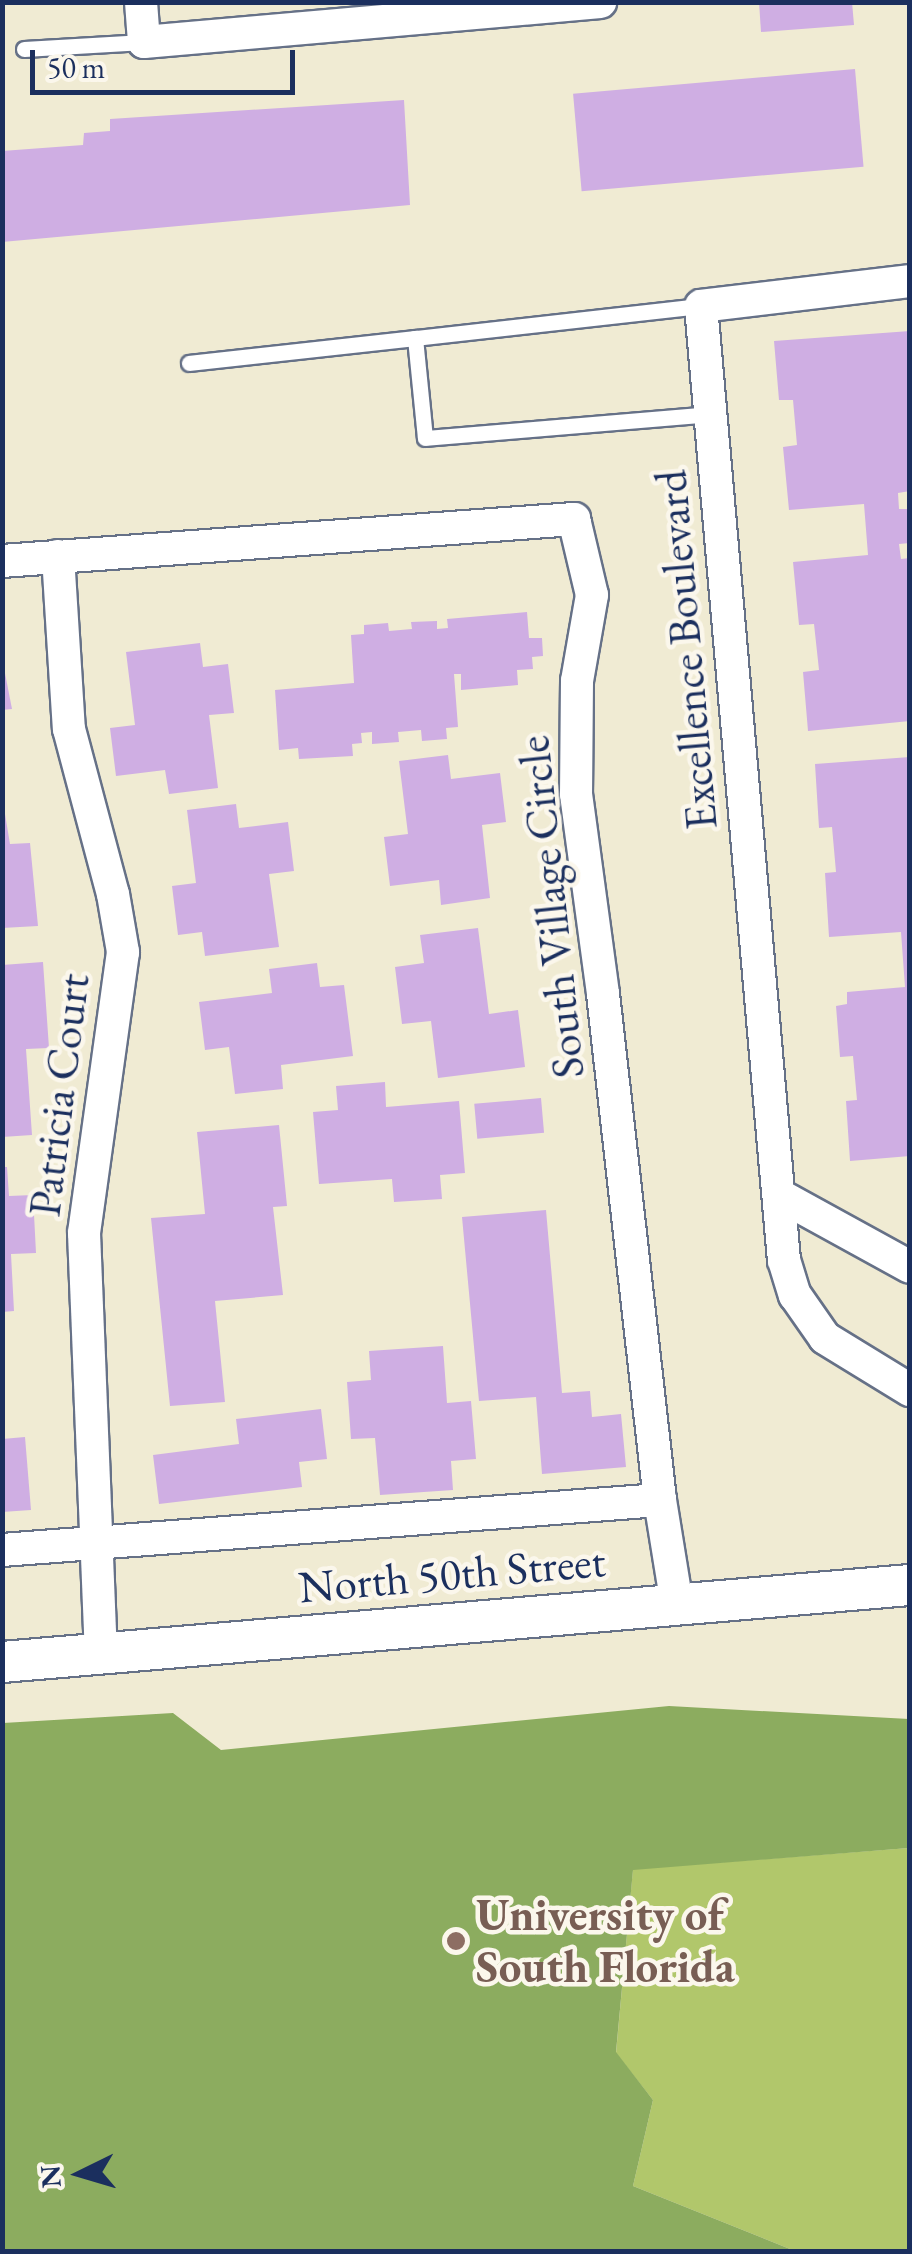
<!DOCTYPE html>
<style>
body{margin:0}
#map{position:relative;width:912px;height:2254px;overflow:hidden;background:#f0ebd3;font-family:"EB Garamond",serif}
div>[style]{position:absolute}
.green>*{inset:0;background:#b1c76b}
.forest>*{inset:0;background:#8cac5f}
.building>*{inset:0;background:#cfaee3;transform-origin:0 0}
.roads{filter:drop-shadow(2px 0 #667187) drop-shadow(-2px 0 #667187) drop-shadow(0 2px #667187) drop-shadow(0 -2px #667187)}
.service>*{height:15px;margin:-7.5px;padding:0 7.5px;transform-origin:7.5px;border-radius:7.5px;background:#fff}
.minor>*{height:32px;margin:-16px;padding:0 16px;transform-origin:16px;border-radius:16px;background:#fff}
.tertiary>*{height:40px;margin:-20px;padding:0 20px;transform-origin:20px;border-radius:20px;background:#fff}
.dots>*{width:28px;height:28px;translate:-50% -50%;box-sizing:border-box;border:5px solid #fbf7ec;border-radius:50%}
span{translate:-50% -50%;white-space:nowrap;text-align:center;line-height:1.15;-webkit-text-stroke:9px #fbf7ec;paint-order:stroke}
.street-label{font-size:45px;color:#1b2f5e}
.education-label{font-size:45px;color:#785e54;font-weight:700}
.left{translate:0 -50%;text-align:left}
.frame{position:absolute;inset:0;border:5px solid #1b2f5e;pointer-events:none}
.north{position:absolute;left:30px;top:2124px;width:100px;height:100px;-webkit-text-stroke:8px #fbf7ec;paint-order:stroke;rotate:265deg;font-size:28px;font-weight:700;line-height:40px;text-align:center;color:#1b2f5e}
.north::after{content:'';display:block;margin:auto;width:35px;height:45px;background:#1b2f5e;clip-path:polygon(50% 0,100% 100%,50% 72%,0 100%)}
.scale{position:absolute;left:30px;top:50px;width:265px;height:45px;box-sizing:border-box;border:5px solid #1b2f5e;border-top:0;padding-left:12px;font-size:30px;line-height:35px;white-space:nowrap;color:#1b2f5e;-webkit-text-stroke:8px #fbf7ec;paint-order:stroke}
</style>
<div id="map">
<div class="green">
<div style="clip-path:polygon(909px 1848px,909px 2251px,795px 2251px,633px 2186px,653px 2100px,616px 2053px,633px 1869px)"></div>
</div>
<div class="forest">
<div style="clip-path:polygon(669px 1706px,909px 1719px,909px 1848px,633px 1870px,616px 2052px,653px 2100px,633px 2186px,795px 2251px,3px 2251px,3px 1723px,173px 1713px,221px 1750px)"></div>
</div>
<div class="building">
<div style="clip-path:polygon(759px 2px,852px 2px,854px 25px,761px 32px)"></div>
<div style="left:855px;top:69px;width:98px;height:283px;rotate:85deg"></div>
<div style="clip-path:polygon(404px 100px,410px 205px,2px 242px,2px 151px,83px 145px,84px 133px,110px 131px,110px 119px)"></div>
<div style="clip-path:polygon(910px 331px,910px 491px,898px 493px,899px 509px,910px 509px,910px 543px,899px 544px,901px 559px,910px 558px,910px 721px,808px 731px,803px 672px,819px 670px,814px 624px,799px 625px,793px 562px,868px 555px,864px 504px,789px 510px,783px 447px,797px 445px,793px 400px,779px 400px,774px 341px)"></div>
<div style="clip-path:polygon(527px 612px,529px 638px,542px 638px,543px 656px,532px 657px,533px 669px,517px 670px,518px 685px,461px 690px,461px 674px,454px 674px,458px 727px,446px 728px,447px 739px,422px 741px,421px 730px,398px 732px,399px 742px,372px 744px,372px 732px,361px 733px,362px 743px,352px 744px,353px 756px,299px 759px,298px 748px,279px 750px,275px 690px,354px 683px,351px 635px,364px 634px,364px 625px,388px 623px,389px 631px,412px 629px,411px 622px,437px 621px,437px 629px,448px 628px,447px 619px)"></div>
<div style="clip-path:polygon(200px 643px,203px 667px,228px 664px,234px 713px,209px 715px,218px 788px,169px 794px,165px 770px,116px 776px,110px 728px,135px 725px,126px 652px)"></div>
<div style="clip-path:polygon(2px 658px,12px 709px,2px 710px)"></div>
<div style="clip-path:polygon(448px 755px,451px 779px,500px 773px,506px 822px,482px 825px,490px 898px,441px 905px,439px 880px,390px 886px,384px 837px,408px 834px,399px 761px)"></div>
<div style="clip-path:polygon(910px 757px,910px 1156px,850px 1161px,846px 1101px,857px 1100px,853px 1056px,840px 1057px,836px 1006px,847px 1004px,847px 992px,905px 987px,901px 932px,829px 937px,825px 873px,836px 872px,832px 827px,819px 828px,815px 764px)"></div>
<div style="clip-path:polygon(2px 796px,10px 844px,30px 843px,38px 926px,2px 928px)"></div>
<div style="clip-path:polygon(236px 804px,239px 828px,288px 822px,294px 871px,269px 874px,279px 947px,205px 956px,202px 932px,178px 935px,172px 886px,196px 883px,187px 810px)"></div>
<div style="clip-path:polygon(478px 928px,489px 1014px,518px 1010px,525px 1067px,438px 1078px,431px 1021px,402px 1024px,395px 967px,424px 963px,420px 935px)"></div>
<div style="clip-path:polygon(43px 962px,49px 1048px,26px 1049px,32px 1135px,2px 1137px,2px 965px)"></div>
<div style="clip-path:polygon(317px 963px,320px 987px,344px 985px,353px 1056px,281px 1065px,283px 1089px,235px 1094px,229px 1047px,205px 1050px,199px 1002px,272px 993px,269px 969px)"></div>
<div style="clip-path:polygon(385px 1082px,386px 1107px,459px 1101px,465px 1173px,440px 1175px,442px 1199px,394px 1202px,392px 1179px,319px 1184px,313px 1112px,338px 1110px,336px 1086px)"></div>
<div style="left:541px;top:1098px;width:35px;height:67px;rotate:85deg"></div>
<div style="clip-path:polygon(279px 1125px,287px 1206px,273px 1207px,283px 1295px,215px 1301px,225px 1402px,170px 1406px,151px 1218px,205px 1214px,197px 1132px)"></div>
<div style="clip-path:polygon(2px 1167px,7px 1167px,9px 1196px,33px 1195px,36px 1253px,11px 1254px,14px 1311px,2px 1312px)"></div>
<div style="clip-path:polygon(546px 1210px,562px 1393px,590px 1391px,592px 1417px,621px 1414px,626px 1467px,542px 1474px,536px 1397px,479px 1401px,462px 1217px)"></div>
<div style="clip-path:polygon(443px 1346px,447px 1403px,471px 1401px,476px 1459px,451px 1461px,453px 1490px,380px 1495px,375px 1438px,351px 1439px,347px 1382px,371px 1380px,369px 1351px)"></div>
<div style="clip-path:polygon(321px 1409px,327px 1459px,299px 1462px,302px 1487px,159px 1504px,153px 1455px,239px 1444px,236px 1419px)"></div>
<div style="clip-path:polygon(25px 1437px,31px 1510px,2px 1512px,2px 1439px)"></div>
</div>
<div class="roads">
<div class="service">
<div style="left:24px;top:49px;width:120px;rotate:-3.3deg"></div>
<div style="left:415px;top:338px;width:288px;rotate:-6.4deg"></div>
<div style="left:189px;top:363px;width:227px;rotate:-6.3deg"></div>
<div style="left:415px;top:338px;width:100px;rotate:84.3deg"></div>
<div style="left:425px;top:438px;width:286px;rotate:-4.8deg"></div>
</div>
<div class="minor">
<div style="left:141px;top:2px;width:40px;rotate:85.7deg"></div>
<div style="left:144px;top:42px;width:458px;rotate:-5deg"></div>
<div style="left:910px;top:281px;width:210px;rotate:173.2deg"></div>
<div style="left:701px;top:306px;width:958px;rotate:85.03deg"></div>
<div style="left:784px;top:1260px;width:37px;rotate:73deg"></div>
<div style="left:795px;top:1295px;width:52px;rotate:55.1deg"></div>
<div style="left:825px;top:1338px;width:100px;rotate:31.5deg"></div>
<div style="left:58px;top:556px;width:173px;rotate:86.4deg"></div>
<div style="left:69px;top:729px;width:171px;rotate:75.1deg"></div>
<div style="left:113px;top:894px;width:59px;rotate:80.2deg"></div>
<div style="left:123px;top:952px;width:284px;rotate:97.9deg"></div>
<div style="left:84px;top:1233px;width:420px;rotate:87.7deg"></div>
<div style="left:2px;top:561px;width:574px;rotate:-4.2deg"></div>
<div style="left:574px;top:519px;width:78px;rotate:76.7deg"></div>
<div style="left:592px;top:595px;width:87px;rotate:99.9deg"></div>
<div style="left:577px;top:681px;width:113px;rotate:90.5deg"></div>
<div style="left:576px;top:794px;width:202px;rotate:82.3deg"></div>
<div style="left:603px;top:994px;width:509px;rotate:83.57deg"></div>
<div style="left:660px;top:1500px;width:106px;rotate:80.8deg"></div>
<div style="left:779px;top:1195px;width:149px;rotate:28.8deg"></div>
<div style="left:2px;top:1550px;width:660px;rotate:-4.35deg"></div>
</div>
<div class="tertiary">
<div style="left:2px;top:1662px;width:911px;rotate:-4.85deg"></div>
</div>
</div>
<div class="dots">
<div style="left:456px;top:1941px;background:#8d6e63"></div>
</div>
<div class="street-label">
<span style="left:686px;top:650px;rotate:-95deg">Excellence Boulevard</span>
<span style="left:551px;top:907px;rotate:-96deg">South Village Circle</span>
<span style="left:59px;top:1095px;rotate:-83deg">Patricia Court</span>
<span style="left:452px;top:1574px;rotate:-5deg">North 50th Street</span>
</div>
<div class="education-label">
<span class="left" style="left:476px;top:1941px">University of<br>South Florida</span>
</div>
<div class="frame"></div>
<div class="north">N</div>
<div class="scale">50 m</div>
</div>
